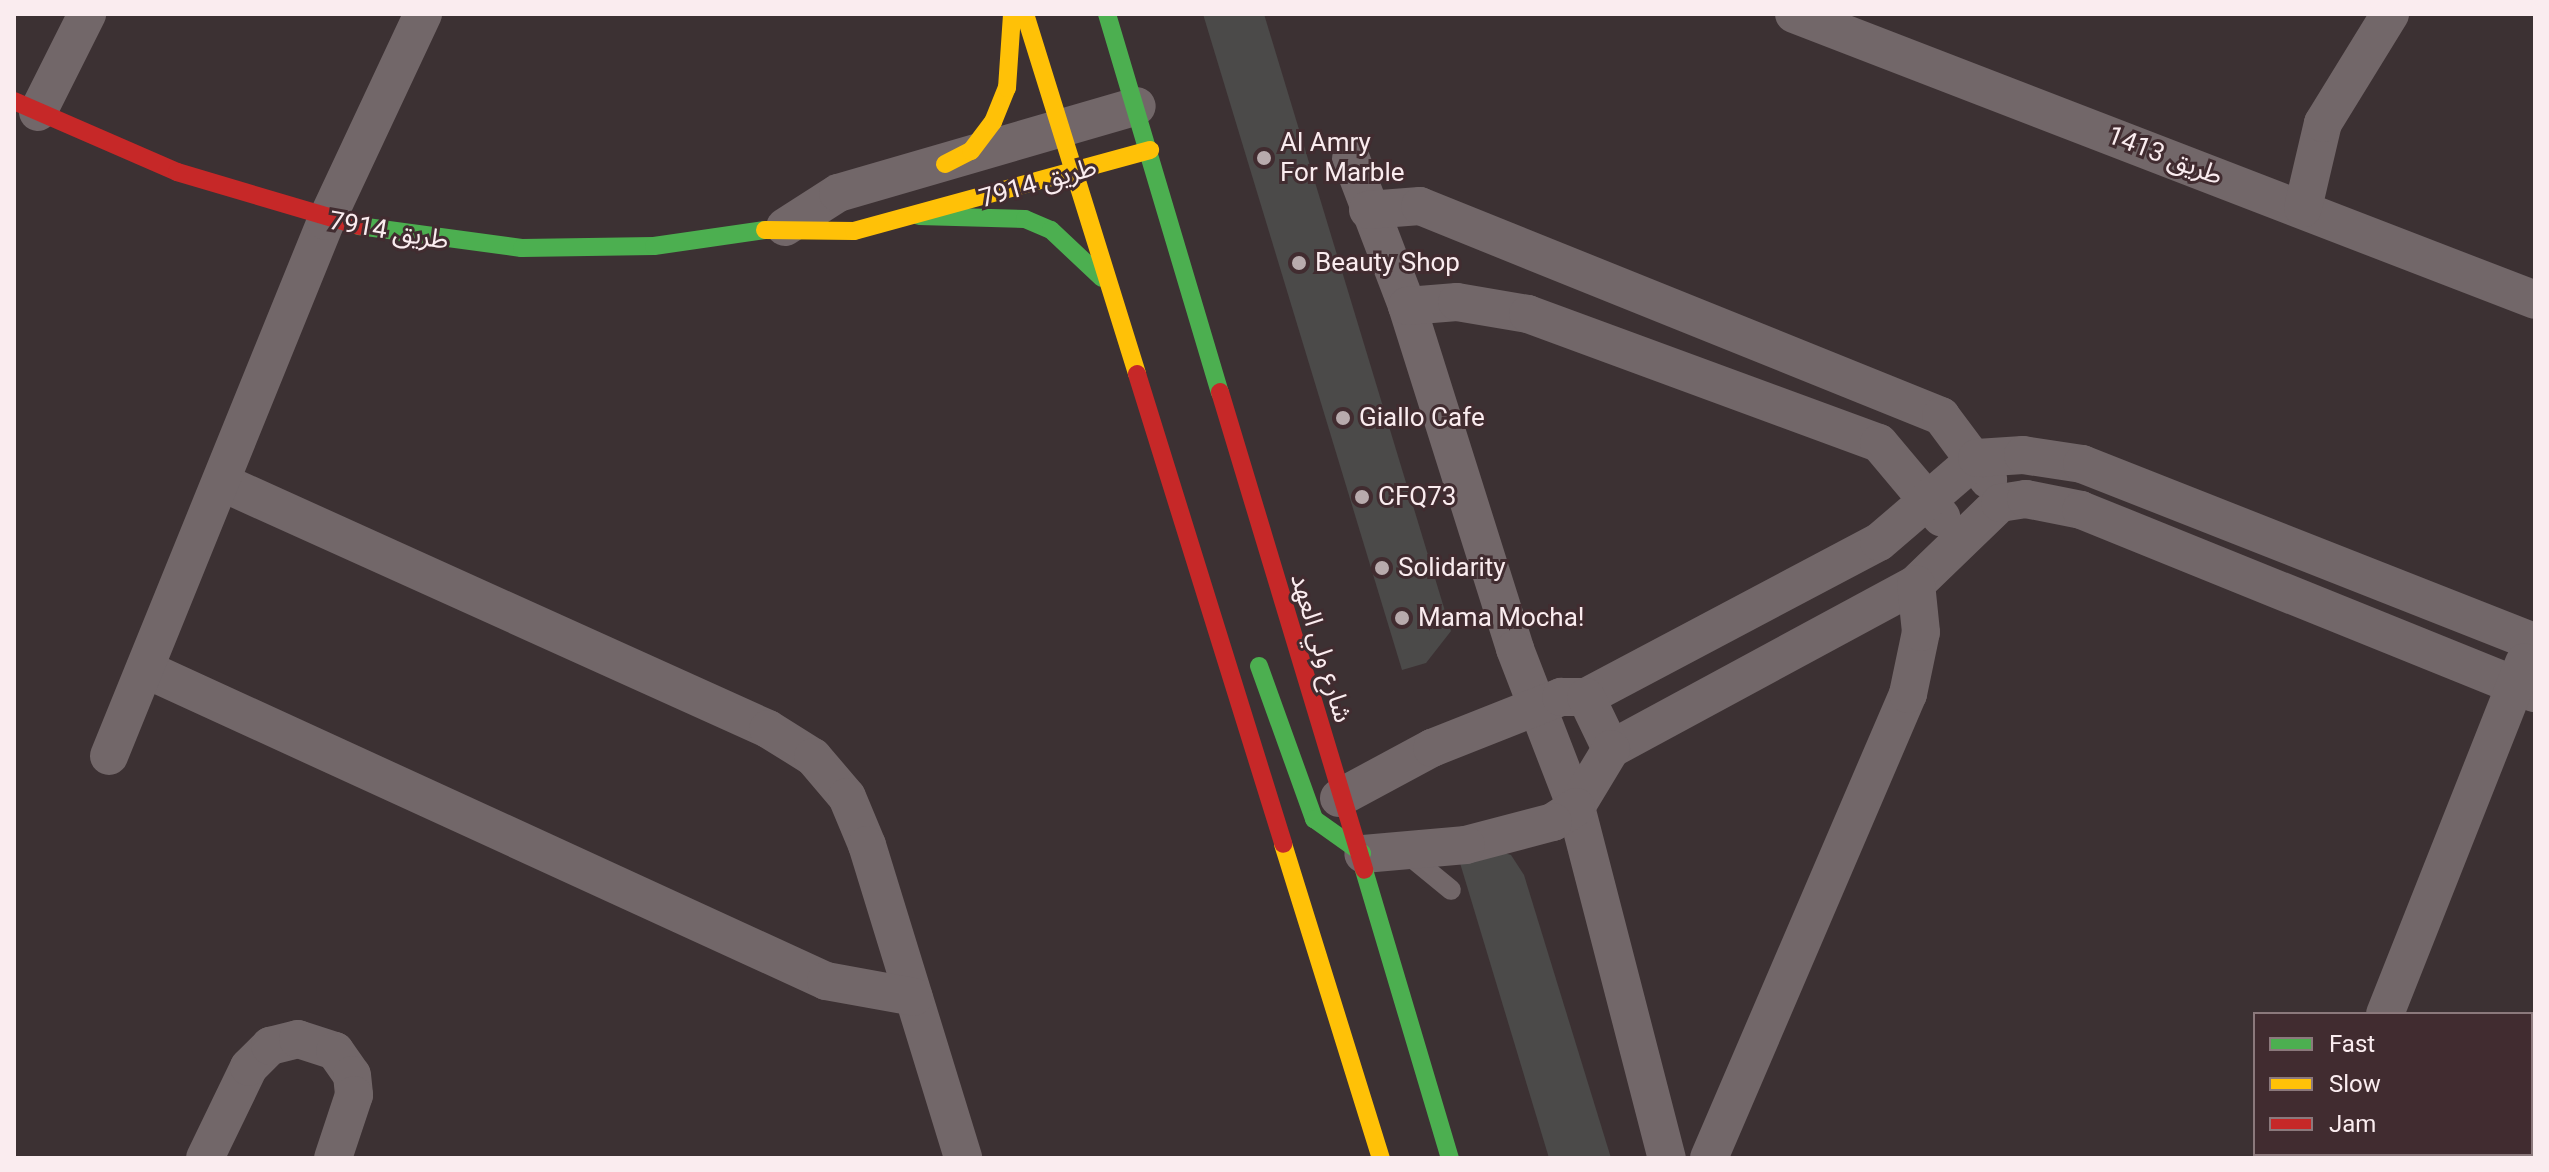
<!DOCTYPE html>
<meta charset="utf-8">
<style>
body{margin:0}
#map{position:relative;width:2549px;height:1172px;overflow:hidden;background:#3c3133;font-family:Roboto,"Noto Sans Arabic",sans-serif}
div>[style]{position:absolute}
.building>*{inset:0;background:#4b4a49}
.lane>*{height:20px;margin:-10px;padding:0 10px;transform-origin:10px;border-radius:10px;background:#726769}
.street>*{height:38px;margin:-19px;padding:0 19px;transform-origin:19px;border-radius:19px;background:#726769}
.fast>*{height:18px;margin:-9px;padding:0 9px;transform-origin:9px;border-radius:9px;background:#4caf50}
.slow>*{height:18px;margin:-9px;padding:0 9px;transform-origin:9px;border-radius:9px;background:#ffc107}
.jam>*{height:18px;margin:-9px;padding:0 9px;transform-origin:9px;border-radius:9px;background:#c62828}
.dots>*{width:22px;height:22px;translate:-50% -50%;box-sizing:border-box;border:4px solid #412c30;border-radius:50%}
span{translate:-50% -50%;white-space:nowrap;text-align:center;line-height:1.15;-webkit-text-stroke:6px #412c30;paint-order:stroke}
.poi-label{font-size:26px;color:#faecef}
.left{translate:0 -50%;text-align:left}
.street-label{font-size:26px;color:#faecef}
.frame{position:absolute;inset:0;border:16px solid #faecef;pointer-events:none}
.legend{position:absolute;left:2253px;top:1012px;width:280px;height:144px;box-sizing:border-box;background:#412c30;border:2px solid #8b797c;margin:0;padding:10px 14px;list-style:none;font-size:24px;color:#faecef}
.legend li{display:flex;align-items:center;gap:16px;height:40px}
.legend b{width:40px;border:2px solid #8b797c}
</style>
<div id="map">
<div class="building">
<div style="clip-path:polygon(1203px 14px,1264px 14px,1451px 631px,1426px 663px,1402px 670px)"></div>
<div style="clip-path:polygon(1497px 851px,1511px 855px,1524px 875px,1611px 1158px,1549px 1158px,1460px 863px)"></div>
</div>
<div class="lane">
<div style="left:1406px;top:853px;width:58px;rotate:39.4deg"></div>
</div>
<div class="street">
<div style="left:1794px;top:14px;width:794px;rotate:21.1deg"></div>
<div style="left:38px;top:112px;width:110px;rotate:-63.4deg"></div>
<div style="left:1351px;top:159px;width:157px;rotate:69.1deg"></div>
<div style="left:1407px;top:306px;width:360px;rotate:72.5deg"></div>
<div style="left:1515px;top:649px;width:169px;rotate:68.9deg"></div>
<div style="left:1576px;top:807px;width:363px;rotate:75.5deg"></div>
<div style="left:2303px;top:208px;width:87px;rotate:-76.8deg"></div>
<div style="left:2323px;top:123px;width:128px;rotate:-58.4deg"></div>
<div style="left:1368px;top:210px;width:52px;rotate:-4.4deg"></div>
<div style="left:1420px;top:206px;width:562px;rotate:21.95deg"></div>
<div style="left:1941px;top:416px;width:79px;rotate:53.3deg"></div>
<div style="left:785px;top:227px;width:63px;rotate:-32.7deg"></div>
<div style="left:838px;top:193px;width:311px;rotate:-16.2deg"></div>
<div style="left:1407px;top:306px;width:50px;rotate:-4.6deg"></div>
<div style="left:1457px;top:302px;width:72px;rotate:9.6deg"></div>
<div style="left:1528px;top:314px;width:374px;rotate:20.2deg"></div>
<div style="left:1879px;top:443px;width:97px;rotate:50deg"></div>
<div style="left:221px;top:482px;width:600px;rotate:24.3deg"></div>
<div style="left:768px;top:729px;width:53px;rotate:31.9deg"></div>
<div style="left:813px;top:757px;width:52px;rotate:49.6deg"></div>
<div style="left:847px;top:797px;width:52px;rotate:67.4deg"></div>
<div style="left:867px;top:845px;width:327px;rotate:72.9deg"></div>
<div style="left:145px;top:669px;width:749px;rotate:24.61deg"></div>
<div style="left:826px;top:981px;width:89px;rotate:10.3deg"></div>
<div style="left:1586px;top:697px;width:331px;rotate:-27.9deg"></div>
<div style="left:1879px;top:542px;width:129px;rotate:-40.6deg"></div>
<div style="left:1977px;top:458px;width:46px;rotate:-3.7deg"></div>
<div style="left:2023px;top:455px;width:60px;rotate:8.7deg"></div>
<div style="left:2082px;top:464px;width:487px;rotate:21.5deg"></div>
<div style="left:1611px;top:749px;width:347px;rotate:-28.4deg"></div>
<div style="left:1916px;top:584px;width:117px;rotate:-44deg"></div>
<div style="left:2000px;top:503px;width:26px;rotate:-9deg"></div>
<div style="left:2026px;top:499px;width:56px;rotate:11.3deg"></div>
<div style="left:2081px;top:510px;width:489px;rotate:22deg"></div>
<div style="left:109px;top:756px;width:577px;rotate:-67.92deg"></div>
<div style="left:326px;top:221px;width:229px;rotate:-64.9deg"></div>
<div style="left:1339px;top:798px;width:106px;rotate:-28.3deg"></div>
<div style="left:1432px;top:748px;width:139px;rotate:-21.6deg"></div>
<div style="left:1561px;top:697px;width:25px"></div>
<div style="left:1586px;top:697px;width:58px;rotate:64.3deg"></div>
<div style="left:1611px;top:749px;width:68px;rotate:121.1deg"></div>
<div style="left:1576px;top:807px;width:27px;rotate:147deg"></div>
<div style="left:1553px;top:822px;width:90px;rotate:165.2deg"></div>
<div style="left:1466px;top:845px;width:103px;rotate:175deg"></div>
<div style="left:2385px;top:1014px;width:378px;rotate:-68.4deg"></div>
<div style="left:205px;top:1158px;width:101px;rotate:-64.2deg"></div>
<div style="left:249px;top:1067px;width:30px;rotate:-45deg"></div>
<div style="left:270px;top:1046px;width:29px;rotate:-14deg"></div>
<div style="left:298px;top:1039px;width:39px;rotate:18deg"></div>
<div style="left:335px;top:1051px;width:29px;rotate:55deg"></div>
<div style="left:352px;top:1075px;width:20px;rotate:84deg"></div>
<div style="left:354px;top:1095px;width:66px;rotate:108.4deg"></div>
<div style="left:1709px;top:1158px;width:505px;rotate:-66.79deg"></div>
<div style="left:1908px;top:694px;width:63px;rotate:-78.2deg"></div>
<div style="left:1921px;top:632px;width:48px;rotate:-95.9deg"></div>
<div style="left:2328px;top:1158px;width:4px;rotate:-76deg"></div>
</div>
<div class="fast">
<div style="left:1107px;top:14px;width:395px;rotate:73.4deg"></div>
<div style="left:919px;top:216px;width:106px;rotate:1.6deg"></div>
<div style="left:1025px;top:219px;width:28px;rotate:23deg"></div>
<div style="left:1051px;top:230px;width:70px;rotate:43.3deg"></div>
<div style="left:359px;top:226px;width:164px;rotate:7.7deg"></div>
<div style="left:522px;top:248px;width:132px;rotate:-0.9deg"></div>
<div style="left:654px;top:246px;width:112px;rotate:-8.2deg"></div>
<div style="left:1259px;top:666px;width:163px;rotate:70.2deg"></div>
<div style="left:1314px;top:819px;width:59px;rotate:35.3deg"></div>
<div style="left:1364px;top:870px;width:301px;rotate:73.4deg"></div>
</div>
<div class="slow">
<div style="left:1025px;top:14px;width:377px;rotate:72.7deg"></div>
<div style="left:945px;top:164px;width:29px;rotate:-27deg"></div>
<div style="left:971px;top:151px;width:36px;rotate:-53deg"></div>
<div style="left:993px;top:122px;width:37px;rotate:-68deg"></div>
<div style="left:1007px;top:88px;width:74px;rotate:-86.1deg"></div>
<div style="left:765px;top:230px;width:89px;rotate:0.6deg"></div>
<div style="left:854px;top:231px;width:307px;rotate:-15.3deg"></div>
<div style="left:1283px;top:844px;width:329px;rotate:72.7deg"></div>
</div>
<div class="jam">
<div style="left:14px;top:101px;width:178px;rotate:23.5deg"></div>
<div style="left:177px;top:172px;width:190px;rotate:16.5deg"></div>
<div style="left:1137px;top:374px;width:492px;rotate:72.7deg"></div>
<div style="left:1220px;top:392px;width:499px;rotate:73.2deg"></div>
</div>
<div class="dots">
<div style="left:1264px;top:158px;background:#b8abad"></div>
<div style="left:1299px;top:263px;background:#b8abad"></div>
<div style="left:1343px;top:418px;background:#b8abad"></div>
<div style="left:1362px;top:497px;background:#b8abad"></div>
<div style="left:1382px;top:568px;background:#b8abad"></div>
<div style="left:1402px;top:618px;background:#b8abad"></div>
</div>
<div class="poi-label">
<span class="left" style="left:1280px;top:158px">Al Amry<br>For Marble</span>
<span class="left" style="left:1315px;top:263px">Beauty Shop</span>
<span class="left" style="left:1359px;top:418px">Giallo Cafe</span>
<span class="left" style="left:1378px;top:497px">CFQ73</span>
<span class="left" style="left:1398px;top:568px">Solidarity</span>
<span class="left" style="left:1418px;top:618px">Mama Mocha!</span>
</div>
<div class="street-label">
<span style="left:2165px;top:156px;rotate:21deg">طريق 1413</span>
<span style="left:1038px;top:183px;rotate:-16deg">طريق 7914</span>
<span style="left:389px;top:231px;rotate:10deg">طريق 7914</span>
<span style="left:1321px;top:648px;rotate:73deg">شارع ولي العهد</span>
</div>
<div class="frame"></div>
<ul class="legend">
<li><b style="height:10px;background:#4caf50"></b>Fast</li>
<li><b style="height:10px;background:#ffc107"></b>Slow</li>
<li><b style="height:10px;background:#c62828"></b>Jam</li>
</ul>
</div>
